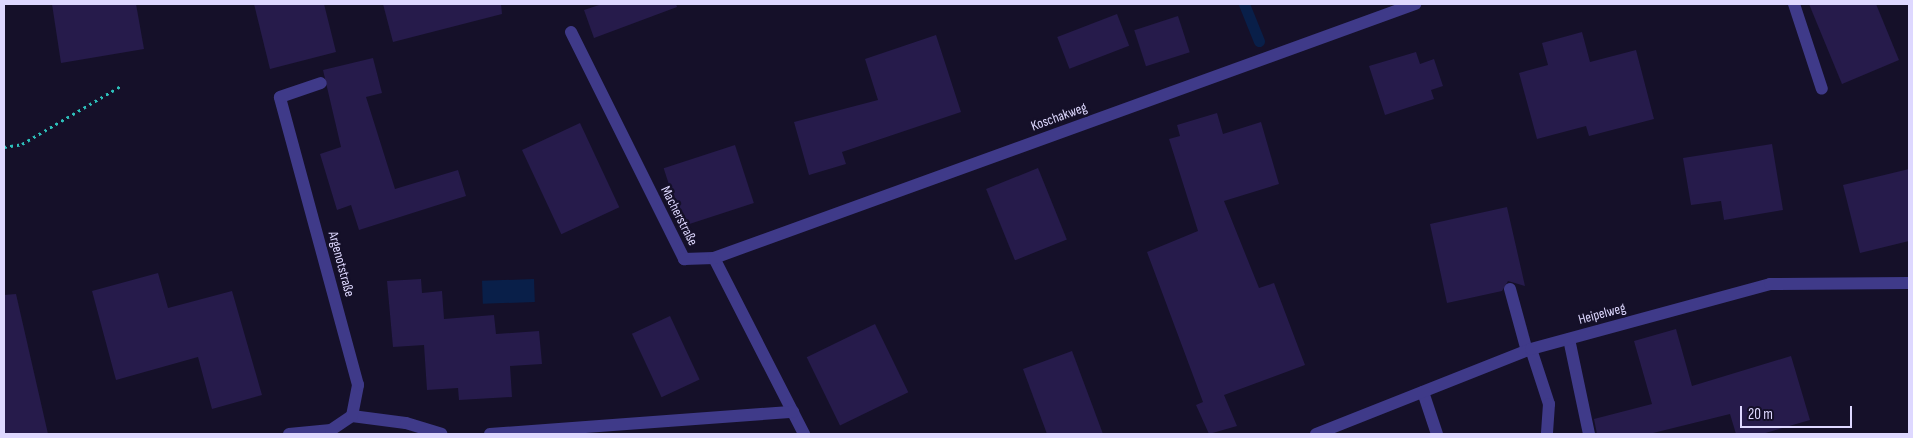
<!DOCTYPE html>
<meta charset="utf-8">
<style>
body{margin:0}
#map{position:relative;width:1913px;height:438px;overflow:hidden;background:#151029;font-family:"Sofia Sans Condensed",sans-serif}
div>[style]{position:absolute}
.water>*{inset:0;background:#091f49;transform-origin:0 0}
.stream>*{height:11px;margin:-5.5px;padding:0 5.5px;transform-origin:5.5px;border-radius:5.5px;background:#091f49}
.building>*{inset:0;background:#261b4b;transform-origin:0 0}
.path>*{height:3px;margin-top:-1.5px;transform-origin:0;background:repeating-linear-gradient(90deg,#2dbeb9 0 2.5px,transparent 0 6.5px)}
.minor>*{height:12px;margin:-6px;padding:0 6px;transform-origin:6px;border-radius:6px;background:#3f3a89}
span{translate:-50% -50%;white-space:nowrap;text-align:center;line-height:1.15;-webkit-text-stroke:5px #151029;paint-order:stroke}
.street-label{font-size:14px;color:#ded8ff}
.frame{position:absolute;inset:0;border:5px solid #ded8ff;pointer-events:none}
.scale{position:absolute;left:1740px;top:406px;width:112px;height:22px;box-sizing:border-box;border:2px solid #ded8ff;border-top:0;padding-left:6px;font-size:15px;line-height:18px;white-space:nowrap;color:#ded8ff;-webkit-text-stroke:4px #151029;paint-order:stroke}
</style>
<div id="map">
<div class="water">
<div style="left:534px;top:279px;width:23px;height:52px;rotate:88deg"></div>
</div>
<div class="stream">
<div style="left:1244px;top:4px;width:40px;rotate:68deg"></div>
</div>
<div class="building">
<div style="clip-path:polygon(52px 4px,136px 4px,144px 49px,61px 63px)"></div>
<div style="clip-path:polygon(254px 4px,324px 4px,336px 52px,270px 69px)"></div>
<div style="clip-path:polygon(383px 4px,501px 4px,502px 14px,393px 42px)"></div>
<div style="clip-path:polygon(602px 4px,676px 4px,677px 7px,594px 38px,584px 10px)"></div>
<div style="clip-path:polygon(1809px 4px,1876px 4px,1899px 60px,1842px 84px)"></div>
<div style="left:1117px;top:14px;width:34px;height:64px;rotate:69deg"></div>
<div style="left:1178px;top:16px;width:38px;height:46px;rotate:72deg"></div>
<div style="clip-path:polygon(1582px 32px,1590px 62px,1636px 50px,1654px 119px,1589px 136px,1586px 126px,1537px 139px,1519px 73px,1548px 65px,1542px 43px)"></div>
<div style="clip-path:polygon(936px 35px,961px 112px,842px 152px,846px 164px,809px 175px,794px 122px,878px 100px,865px 59px)"></div>
<div style="clip-path:polygon(1416px 52px,1420px 64px,1434px 59px,1443px 86px,1431px 90px,1434px 99px,1385px 115px,1369px 66px)"></div>
<div style="clip-path:polygon(373px 58px,382px 93px,366px 97px,395px 189px,458px 170px,466px 196px,359px 230px,351px 205px,337px 210px,320px 154px,341px 147px,323px 70px)"></div>
<div style="clip-path:polygon(1217px 113px,1223px 134px,1261px 122px,1279px 184px,1224px 201px,1259px 288px,1274px 283px,1305px 365px,1224px 395px,1237px 426px,1209px 434px,1196px 405px,1203px 402px,1147px 252px,1198px 231px,1169px 139px,1180px 136px,1177px 125px)"></div>
<div style="left:580px;top:123px;width:93px;height:64px;rotate:65deg"></div>
<div style="clip-path:polygon(1772px 144px,1783px 210px,1724px 220px,1721px 201px,1691px 205px,1683px 158px)"></div>
<div style="left:735px;top:145px;width:61px;height:75px;rotate:72deg"></div>
<div style="left:1038px;top:168px;width:77px;height:56px;rotate:68deg"></div>
<div style="clip-path:polygon(1909px 169px,1909px 241px,1860px 253px,1843px 185px)"></div>
<div style="clip-path:polygon(1507px 207px,1525px 286px,1508px 281px,1502px 291px,1447px 303px,1430px 224px)"></div>
<div style="clip-path:polygon(158px 273px,168px 308px,232px 291px,262px 395px,212px 409px,198px 357px,116px 380px,92px 291px)"></div>
<div style="clip-path:polygon(421px 279px,422px 293px,442px 291px,444px 319px,494px 315px,496px 334px,539px 331px,542px 364px,510px 366px,512px 397px,459px 400px,458px 388px,427px 390px,424px 345px,393px 347px,387px 281px)"></div>
<div style="clip-path:polygon(16px 294px,48px 434px,4px 434px,4px 295px)"></div>
<div style="left:670px;top:316px;width:70px;height:42px;rotate:65deg"></div>
<div style="left:875px;top:324px;width:76px;height:76px;rotate:64deg"></div>
<div style="clip-path:polygon(1676px 329px,1692px 386px,1791px 356px,1810px 420px,1762px 434px,1736px 434px,1730px 414px,1649px 434px,1597px 434px,1594px 419px,1652px 404px,1634px 341px)"></div>
<div style="clip-path:polygon(1072px 351px,1103px 434px,1047px 434px,1023px 369px)"></div>
</div>
<div class="path">
<div style="left:4px;top:147px;width:18px;rotate:-9deg"></div>
<div style="left:22px;top:144px;width:115px;rotate:-30.4deg"></div>
</div>
<div class="minor">
<div style="left:1794px;top:4px;width:89px;rotate:71.8deg"></div>
<div style="left:571px;top:32px;width:254px;rotate:63.5deg"></div>
<div style="left:684px;top:259px;width:30px;rotate:-2deg"></div>
<div style="left:714px;top:258px;width:198px;rotate:62.9deg"></div>
<div style="left:714px;top:258px;width:746px;rotate:-19.92deg"></div>
<div style="left:1510px;top:289px;width:64px;rotate:74.7deg"></div>
<div style="left:1569px;top:339px;width:97px;rotate:78.1deg"></div>
<div style="left:1531px;top:349px;width:58px;rotate:71.9deg"></div>
<div style="left:1549px;top:404px;width:30px;rotate:94deg"></div>
<div style="left:1423px;top:392px;width:44px;rotate:71.6deg"></div>
<div style="left:352px;top:416px;width:54px;rotate:7.4deg"></div>
<div style="left:406px;top:423px;width:37px;rotate:17deg"></div>
<div style="left:289px;top:434px;width:42px;rotate:-5.4deg"></div>
<div style="left:331px;top:430px;width:25px;rotate:-34deg"></div>
<div style="left:352px;top:416px;width:32px;rotate:-79deg"></div>
<div style="left:358px;top:385px;width:298px;rotate:-105.2deg"></div>
<div style="left:280px;top:97px;width:43px;rotate:-18.9deg"></div>
<div style="left:490px;top:434px;width:304px;rotate:-4.2deg"></div>
<div style="left:1316px;top:434px;width:231px;rotate:-21.6deg"></div>
<div style="left:1531px;top:349px;width:248px;rotate:-15.2deg"></div>
<div style="left:1770px;top:284px;width:139px;rotate:-0.4deg"></div>
</div>
<div class="street-label">
<span style="left:1059px;top:117px;rotate:-20deg">Koschakweg</span>
<span style="left:679px;top:216px;rotate:63deg">Macherstraße</span>
<span style="left:341px;top:264px;rotate:75deg">Argenotstraße</span>
<span style="left:1602px;top:314px;rotate:-15deg">Heipelweg</span>
</div>
<div class="frame"></div>
<div class="scale">20 m</div>
</div>
